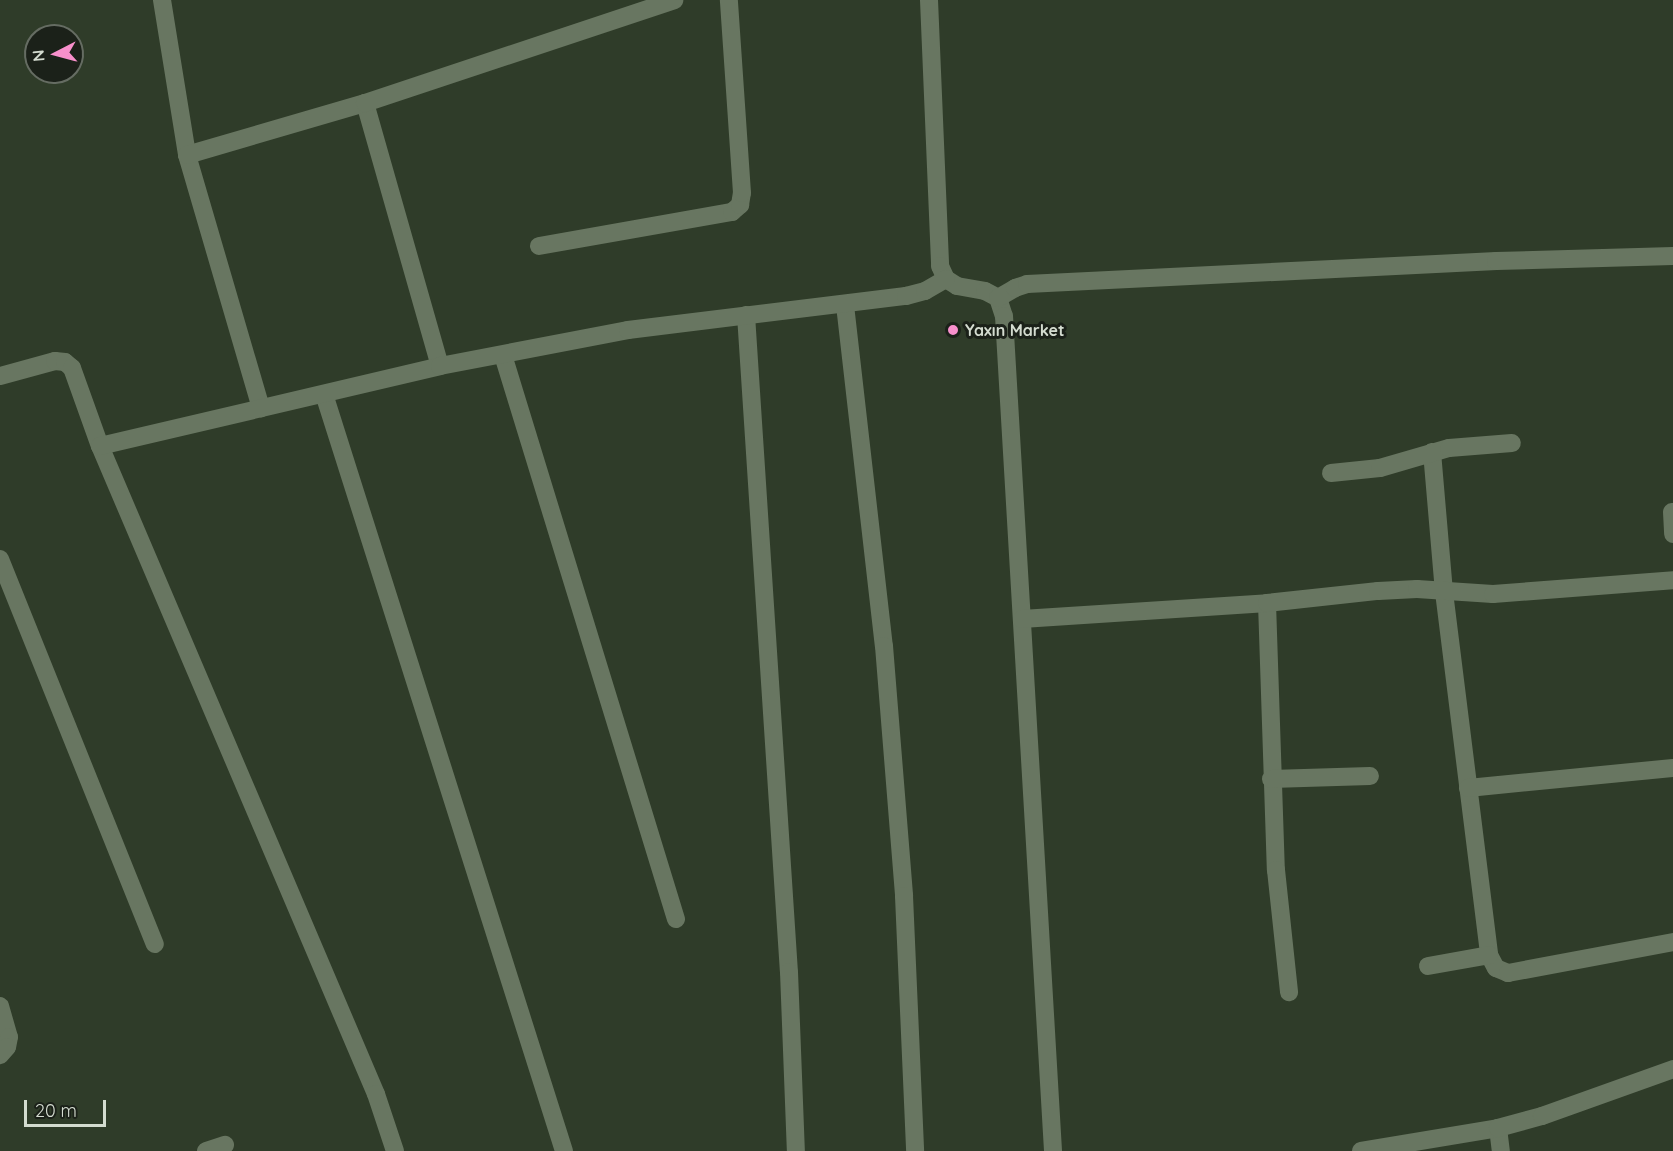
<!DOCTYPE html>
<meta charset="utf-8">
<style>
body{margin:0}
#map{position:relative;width:1673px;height:1151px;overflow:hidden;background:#2f3c29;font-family:Quicksand,sans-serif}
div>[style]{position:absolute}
.minor>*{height:18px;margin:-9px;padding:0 9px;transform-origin:9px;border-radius:9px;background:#687661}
.dots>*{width:16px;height:16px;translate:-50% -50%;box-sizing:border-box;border:3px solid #1b2119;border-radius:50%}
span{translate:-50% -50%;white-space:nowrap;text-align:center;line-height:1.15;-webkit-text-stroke:6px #1b2119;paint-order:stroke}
.poi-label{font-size:16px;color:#d4dcd0;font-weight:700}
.left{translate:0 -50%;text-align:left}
.north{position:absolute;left:24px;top:24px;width:60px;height:60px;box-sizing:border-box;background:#1b2119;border:2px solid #656c62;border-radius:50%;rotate:264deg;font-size:16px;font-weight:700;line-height:24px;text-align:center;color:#d4dcd0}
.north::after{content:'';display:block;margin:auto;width:21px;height:27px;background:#f890cc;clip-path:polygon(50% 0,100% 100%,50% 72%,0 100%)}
.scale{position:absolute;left:24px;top:1100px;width:82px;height:27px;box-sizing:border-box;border:3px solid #d4dcd0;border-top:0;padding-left:8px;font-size:18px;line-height:21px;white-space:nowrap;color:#d4dcd0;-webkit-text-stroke:4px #1b2119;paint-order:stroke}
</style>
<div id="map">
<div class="minor">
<div style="left:162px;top:0;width:157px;rotate:80.8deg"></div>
<div style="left:187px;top:155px;width:264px;rotate:73.7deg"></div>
<div style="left:929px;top:0;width:266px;rotate:87.6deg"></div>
<div style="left:940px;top:266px;width:14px;rotate:65deg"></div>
<div style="left:946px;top:279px;width:13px;rotate:32deg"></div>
<div style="left:957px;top:286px;width:28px;rotate:10deg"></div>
<div style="left:985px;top:291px;width:15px;rotate:28deg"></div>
<div style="left:998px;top:298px;width:19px;rotate:72deg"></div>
<div style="left:1004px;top:316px;width:836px;rotate:86.64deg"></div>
<div style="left:365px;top:103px;width:273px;rotate:74.1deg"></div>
<div style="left:187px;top:155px;width:185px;rotate:-16.3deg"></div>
<div style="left:365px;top:103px;width:326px;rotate:-18.4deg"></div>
<div style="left:539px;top:246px;width:196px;rotate:-10deg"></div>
<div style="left:732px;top:212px;width:11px;rotate:-41deg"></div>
<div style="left:740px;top:205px;width:12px;rotate:-81deg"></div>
<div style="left:742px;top:193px;width:193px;rotate:-93.9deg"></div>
<div style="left:998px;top:298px;width:20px;rotate:-30deg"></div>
<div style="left:1015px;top:288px;width:13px;rotate:-18deg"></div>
<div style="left:1027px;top:284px;width:470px;rotate:-2.8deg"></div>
<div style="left:1496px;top:261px;width:177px;rotate:-1.6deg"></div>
<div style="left:845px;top:305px;width:343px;rotate:83.5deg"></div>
<div style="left:884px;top:646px;width:251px;rotate:85.4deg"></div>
<div style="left:904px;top:896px;width:255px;rotate:87.5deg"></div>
<div style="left:746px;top:315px;width:658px;rotate:86.26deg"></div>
<div style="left:789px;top:972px;width:179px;rotate:87.8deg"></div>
<div style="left:503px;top:355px;width:590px;rotate:72.95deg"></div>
<div style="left:0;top:376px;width:57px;rotate:-15.3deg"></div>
<div style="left:55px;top:361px;width:10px;rotate:6deg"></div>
<div style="left:65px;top:362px;width:9px;rotate:41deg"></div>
<div style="left:72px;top:368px;width:83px;rotate:70.3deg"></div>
<div style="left:100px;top:446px;width:704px;rotate:66.93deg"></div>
<div style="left:376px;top:1094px;width:60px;rotate:71.6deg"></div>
<div style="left:324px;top:394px;width:794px;rotate:72.41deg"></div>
<div style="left:100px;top:446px;width:349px;rotate:-13.2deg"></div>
<div style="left:440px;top:366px;width:191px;rotate:-10.8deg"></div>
<div style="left:628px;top:330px;width:280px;rotate:-7deg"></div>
<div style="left:906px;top:296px;width:20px;rotate:-15deg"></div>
<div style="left:925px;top:291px;width:24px;rotate:-30deg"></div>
<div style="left:1432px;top:452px;width:141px;rotate:85.1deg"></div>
<div style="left:1444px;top:592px;width:366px;rotate:82.9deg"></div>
<div style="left:1489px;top:955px;width:15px;rotate:62deg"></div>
<div style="left:1496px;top:968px;width:13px;rotate:23deg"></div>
<div style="left:1508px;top:973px;width:168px;rotate:-10.6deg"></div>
<div style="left:1331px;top:473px;width:49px;rotate:-5.8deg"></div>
<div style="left:1380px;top:468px;width:72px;rotate:-16.2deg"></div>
<div style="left:1449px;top:448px;width:63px;rotate:-4.5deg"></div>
<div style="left:1672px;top:512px;width:22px;rotate:87deg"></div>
<div style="left:0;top:559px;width:415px;rotate:68.1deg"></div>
<div style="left:1267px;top:603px;width:267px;rotate:88.1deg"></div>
<div style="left:1276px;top:870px;width:123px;rotate:83.9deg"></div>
<div style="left:1022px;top:619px;width:246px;rotate:-3.7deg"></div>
<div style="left:1267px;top:603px;width:112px;rotate:-6.2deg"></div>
<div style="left:1378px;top:591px;width:39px;rotate:-3deg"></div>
<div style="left:1417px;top:589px;width:76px;rotate:3.8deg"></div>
<div style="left:1493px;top:594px;width:181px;rotate:-4.4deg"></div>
<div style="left:1271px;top:779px;width:99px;rotate:-1.7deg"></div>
<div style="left:1468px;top:788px;width:206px;rotate:-5.6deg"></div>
<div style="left:1428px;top:966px;width:62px;rotate:-10.2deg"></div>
<div style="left:0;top:1006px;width:32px;rotate:74deg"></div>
<div style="left:9px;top:1037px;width:10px;rotate:101deg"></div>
<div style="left:7px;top:1047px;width:11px;rotate:131deg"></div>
<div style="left:1498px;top:1128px;width:23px;rotate:83deg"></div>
<div style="left:206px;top:1151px;width:20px;rotate:-18deg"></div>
<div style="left:1361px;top:1151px;width:139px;rotate:-9.5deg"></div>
<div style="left:1498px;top:1128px;width:46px;rotate:-15.3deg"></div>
<div style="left:1542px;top:1116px;width:139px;rotate:-19.7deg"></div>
</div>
<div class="dots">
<div style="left:953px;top:330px;background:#f890cc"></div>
</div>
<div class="poi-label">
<span class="left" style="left:965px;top:330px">Yaxın Market</span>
</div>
<div class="north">N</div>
<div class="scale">20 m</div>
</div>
